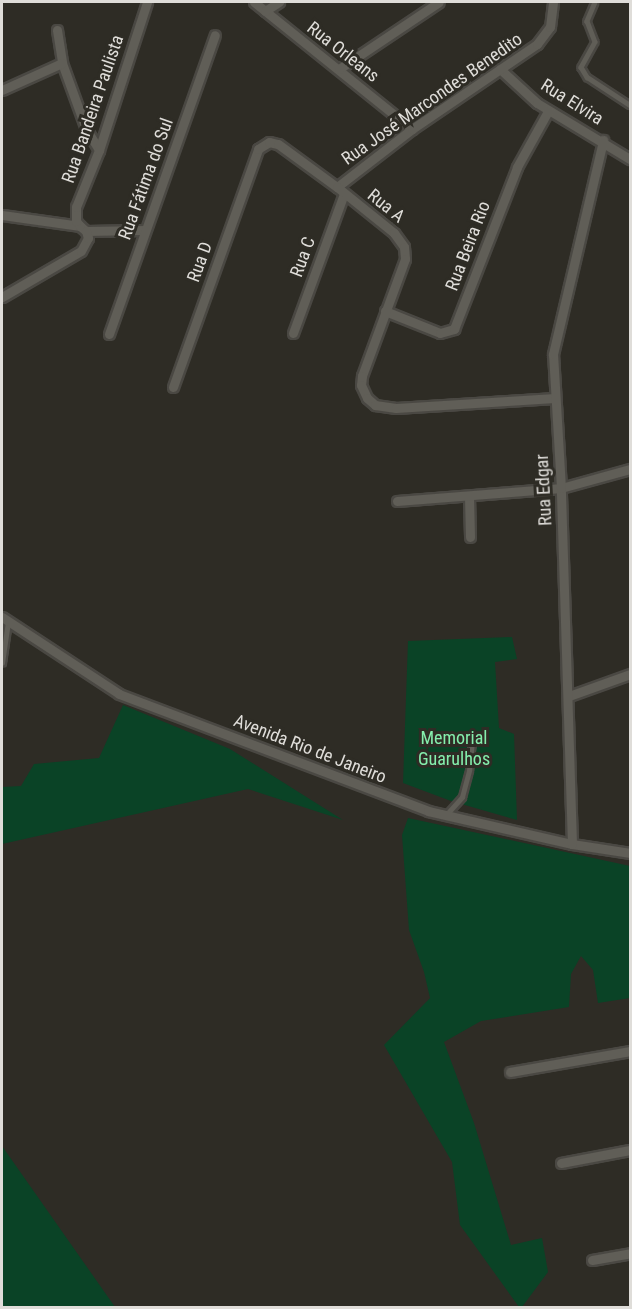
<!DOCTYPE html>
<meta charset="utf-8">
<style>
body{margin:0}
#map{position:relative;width:632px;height:1309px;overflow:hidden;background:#2e2c25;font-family:"Roboto Condensed",sans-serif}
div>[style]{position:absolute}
.green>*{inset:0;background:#0a4326}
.roads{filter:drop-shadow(2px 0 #4a4843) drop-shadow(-2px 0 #4a4843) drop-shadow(0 2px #4a4843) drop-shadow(0 -2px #4a4843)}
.lane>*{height:4.5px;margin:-2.25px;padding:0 2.25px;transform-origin:2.25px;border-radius:2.25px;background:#605e57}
.street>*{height:9px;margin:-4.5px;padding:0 4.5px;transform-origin:4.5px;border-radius:4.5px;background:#605e57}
span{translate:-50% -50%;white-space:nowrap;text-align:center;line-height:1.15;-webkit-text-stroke:6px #2e2c25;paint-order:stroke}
.street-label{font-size:18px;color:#dfddd9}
.park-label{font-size:18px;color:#85efad}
.frame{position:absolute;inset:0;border:3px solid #dfddd9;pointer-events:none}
</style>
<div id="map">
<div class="green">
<div style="clip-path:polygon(512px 637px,517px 659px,495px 662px,499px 728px,514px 734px,517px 820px,451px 801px,403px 783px,408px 641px)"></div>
<div style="clip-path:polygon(123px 705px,230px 749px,343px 820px,248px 789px,2px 844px,2px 787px,21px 786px,34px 764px,99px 758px)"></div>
<div style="clip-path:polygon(408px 818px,630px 866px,630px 998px,598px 1003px,593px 970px,581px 956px,571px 974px,569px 1007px,481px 1021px,444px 1042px,474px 1123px,511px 1245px,542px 1238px,548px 1272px,522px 1307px,519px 1307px,460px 1225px,452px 1162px,384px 1045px,430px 998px,424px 972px,409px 930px,402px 835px)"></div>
<div style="clip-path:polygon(2px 1146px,115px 1307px,2px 1307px)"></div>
</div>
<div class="roads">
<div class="lane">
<div style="left:595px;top:2px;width:21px;rotate:113deg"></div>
<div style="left:587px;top:21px;width:22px;rotate:69deg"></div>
<div style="left:595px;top:42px;width:29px;rotate:119deg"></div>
<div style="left:581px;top:67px;width:12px;rotate:59deg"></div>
<div style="left:587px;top:77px;width:51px;rotate:33.1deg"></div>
<div style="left:2px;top:663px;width:41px;rotate:-81.7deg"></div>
<div style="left:446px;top:815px;width:24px;rotate:-48deg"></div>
<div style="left:462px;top:797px;width:28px;rotate:-75deg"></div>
<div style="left:469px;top:770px;width:27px;rotate:-84deg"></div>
</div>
<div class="street">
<div style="left:254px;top:2px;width:203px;rotate:38.8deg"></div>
<div style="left:265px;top:11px;width:17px;rotate:-33deg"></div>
<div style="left:57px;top:30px;width:33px;rotate:81deg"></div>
<div style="left:62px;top:63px;width:70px;rotate:70deg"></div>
<div style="left:86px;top:129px;width:25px;rotate:58deg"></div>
<div style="left:339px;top:69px;width:120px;rotate:-33.8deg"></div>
<div style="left:500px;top:69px;width:50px;rotate:42.6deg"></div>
<div style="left:537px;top:103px;width:109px;rotate:31.1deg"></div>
<div style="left:2px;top:90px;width:66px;rotate:-24.2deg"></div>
<div style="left:337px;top:187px;width:95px;rotate:-37.7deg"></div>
<div style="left:412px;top:129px;width:151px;rotate:-34.2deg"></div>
<div style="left:537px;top:44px;width:21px;rotate:-53deg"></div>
<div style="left:550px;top:27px;width:25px;rotate:-83deg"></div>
<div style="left:2px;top:215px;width:79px;rotate:8deg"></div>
<div style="left:80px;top:226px;width:8px;rotate:40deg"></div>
<div style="left:86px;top:231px;width:59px;rotate:-1deg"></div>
<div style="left:80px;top:226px;width:6px;rotate:-129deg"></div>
<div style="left:76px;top:221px;width:14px;rotate:-90deg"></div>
<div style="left:76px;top:207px;width:61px;rotate:-68deg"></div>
<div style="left:99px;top:150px;width:156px;rotate:-72deg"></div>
<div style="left:2px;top:297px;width:91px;rotate:-30.2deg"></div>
<div style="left:81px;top:251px;width:15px;rotate:-62deg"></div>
<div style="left:88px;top:238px;width:7px;rotate:-106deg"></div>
<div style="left:385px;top:311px;width:59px;rotate:21.8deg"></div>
<div style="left:440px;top:333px;width:15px;rotate:-16deg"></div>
<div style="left:454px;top:329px;width:174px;rotate:-68.7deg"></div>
<div style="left:517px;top:167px;width:64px;rotate:-61deg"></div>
<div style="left:293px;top:333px;width:148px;rotate:-69.9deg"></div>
<div style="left:109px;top:334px;width:317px;rotate:-70.5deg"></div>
<div style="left:173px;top:387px;width:253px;rotate:-70.3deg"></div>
<div style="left:258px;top:149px;width:13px;rotate:-32deg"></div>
<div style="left:269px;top:142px;width:9px;rotate:13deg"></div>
<div style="left:278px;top:144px;width:73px;rotate:36.1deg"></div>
<div style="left:337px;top:187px;width:73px;rotate:38.9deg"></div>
<div style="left:394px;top:233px;width:17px;rotate:54deg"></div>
<div style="left:404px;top:247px;width:12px;rotate:85deg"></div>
<div style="left:405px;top:259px;width:125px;rotate:110.2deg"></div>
<div style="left:362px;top:376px;width:9px;rotate:96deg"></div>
<div style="left:361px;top:385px;width:14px;rotate:65deg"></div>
<div style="left:367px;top:398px;width:11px;rotate:41deg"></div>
<div style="left:375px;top:405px;width:21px;rotate:8deg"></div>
<div style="left:396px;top:408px;width:159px;rotate:-3.6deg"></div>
<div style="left:469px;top:496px;width:41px;rotate:88.6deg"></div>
<div style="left:397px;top:501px;width:165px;rotate:-4.5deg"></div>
<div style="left:561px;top:488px;width:72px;rotate:-15.4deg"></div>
<div style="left:2px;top:617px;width:140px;rotate:33.3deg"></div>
<div style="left:119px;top:694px;width:330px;rotate:20.7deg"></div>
<div style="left:428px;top:811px;width:148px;rotate:12.9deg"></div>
<div style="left:572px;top:844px;width:59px;rotate:8.8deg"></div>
<div style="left:569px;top:696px;width:65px;rotate:-19.8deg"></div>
<div style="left:572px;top:844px;width:356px;rotate:-91.8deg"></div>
<div style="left:561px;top:488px;width:134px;rotate:-93.4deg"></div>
<div style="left:553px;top:354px;width:220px;rotate:-76.8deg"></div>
<div style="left:510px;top:1072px;width:122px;rotate:-9.9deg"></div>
<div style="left:561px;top:1163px;width:70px;rotate:-10.7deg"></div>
<div style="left:592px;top:1260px;width:39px;rotate:-10deg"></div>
</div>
</div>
<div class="street-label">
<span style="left:343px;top:52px;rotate:38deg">Rua Orleans</span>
<span style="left:432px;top:99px;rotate:-35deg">Rua José Marcondes Benedito</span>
<span style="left:572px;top:102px;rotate:32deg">Rua Elvira</span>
<span style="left:93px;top:109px;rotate:-71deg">Rua Bandeira Paulista</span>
<span style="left:146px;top:179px;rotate:-70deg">Rua Fátima do Sul</span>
<span style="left:386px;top:206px;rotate:39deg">Rua A</span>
<span style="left:468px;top:246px;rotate:-69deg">Rua Beira Rio</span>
<span style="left:303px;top:257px;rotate:-70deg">Rua C</span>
<span style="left:200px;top:262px;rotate:-70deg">Rua D</span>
<span style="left:544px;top:490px;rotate:-93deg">Rua Edgar</span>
<span style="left:310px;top:749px;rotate:21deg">Avenida Rio de Janeiro</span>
</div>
<div class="park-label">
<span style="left:454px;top:749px">Memorial<br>Guarulhos</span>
</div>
<div class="frame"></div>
</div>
